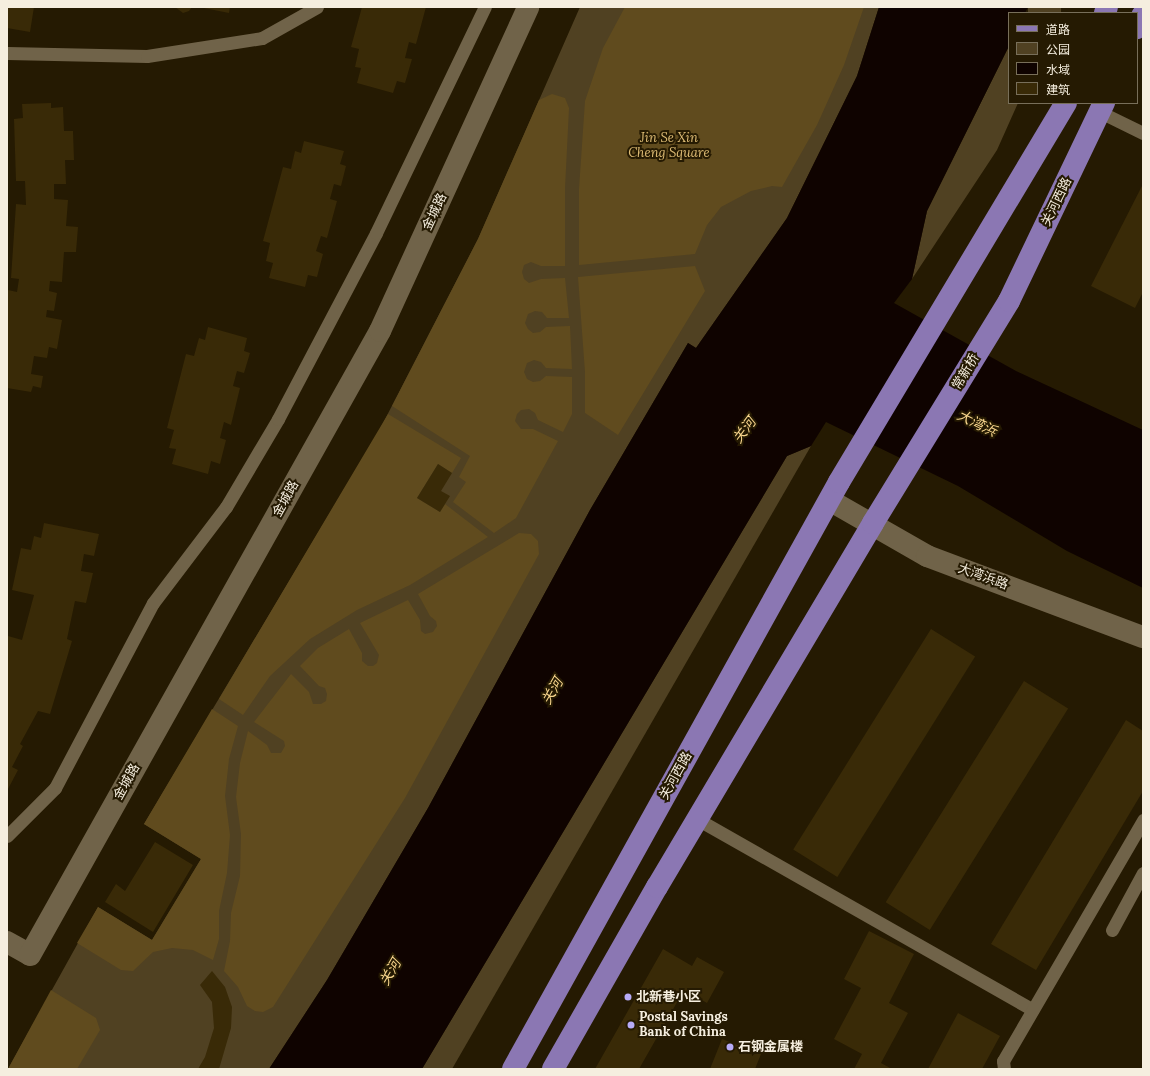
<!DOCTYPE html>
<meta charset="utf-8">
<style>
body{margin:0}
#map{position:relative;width:1150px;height:1076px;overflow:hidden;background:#251a02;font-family:Lora,"Noto Sans SC",serif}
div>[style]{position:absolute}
.green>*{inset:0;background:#504122;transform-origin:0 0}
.forest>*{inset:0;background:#604b1e}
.water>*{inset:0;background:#0f0300}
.building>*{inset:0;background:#392a07;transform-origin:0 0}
.lane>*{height:13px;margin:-6.5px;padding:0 6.5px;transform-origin:6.5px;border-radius:6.5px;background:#706349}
.street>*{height:22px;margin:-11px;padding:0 11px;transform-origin:11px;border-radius:11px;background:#706349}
.primary>*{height:22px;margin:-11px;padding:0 11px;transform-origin:11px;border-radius:11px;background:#8b77b3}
.dots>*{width:11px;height:11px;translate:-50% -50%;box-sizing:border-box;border:2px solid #251a02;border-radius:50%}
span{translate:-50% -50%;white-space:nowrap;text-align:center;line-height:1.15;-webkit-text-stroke:4px #251a02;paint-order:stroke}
.park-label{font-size:13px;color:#debc75;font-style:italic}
.street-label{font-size:13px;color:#f5eedf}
.poi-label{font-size:13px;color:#f5eedf;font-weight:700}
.left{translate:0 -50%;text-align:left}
.water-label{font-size:14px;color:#f6d48c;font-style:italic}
.frame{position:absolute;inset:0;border:8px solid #f5eedf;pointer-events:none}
.legend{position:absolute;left:1008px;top:12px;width:130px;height:92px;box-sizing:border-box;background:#251a02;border:1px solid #786f5a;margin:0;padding:5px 7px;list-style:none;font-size:12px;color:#f5eedf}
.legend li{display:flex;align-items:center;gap:8px;height:20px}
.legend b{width:20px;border:1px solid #786f5a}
</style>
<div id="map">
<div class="green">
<div style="clip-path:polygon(580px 7px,879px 7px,857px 76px,787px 218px,696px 348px,688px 343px,590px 510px,428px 808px,327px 980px,269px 1069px,8px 1069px,98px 907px,152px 940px,201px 859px,144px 824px,380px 429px,478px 239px)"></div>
<div style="left:1028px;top:7px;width:33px;height:7px"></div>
<div style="clip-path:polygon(1009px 46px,1009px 103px,1018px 103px,997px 150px,912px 279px,927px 211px)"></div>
<div style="clip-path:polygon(811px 446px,452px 1069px,422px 1069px,787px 456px)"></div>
</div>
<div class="forest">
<div style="clip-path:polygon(625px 7px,864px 7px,844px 65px,817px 125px,782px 187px,772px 186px,751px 191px,721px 207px,707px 225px,695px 254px,579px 265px,579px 189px,585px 101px,603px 48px)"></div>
<div style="clip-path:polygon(552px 94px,565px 98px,569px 108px,565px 188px,565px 266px,541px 266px,531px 262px,524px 265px,522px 272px,524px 279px,529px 283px,541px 279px,565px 278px,569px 318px,547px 318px,542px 312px,535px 311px,528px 314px,525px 323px,528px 329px,533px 333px,540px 332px,546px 327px,570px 326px,572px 369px,546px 368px,541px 362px,534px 360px,527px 363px,524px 372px,527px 379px,533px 382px,540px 381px,546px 376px,572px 377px,572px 414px,563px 432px,538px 420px,535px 413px,529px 409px,521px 410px,517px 414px,515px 421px,521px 429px,533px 429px,558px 441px,516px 518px,494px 533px,453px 502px,466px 482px,459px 477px,470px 456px,392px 406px,478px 239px,539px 100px)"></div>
<div style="clip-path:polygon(695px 266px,705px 291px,618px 435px,585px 413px,585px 372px,578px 277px)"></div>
<div style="clip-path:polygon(388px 414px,461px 458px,452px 473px,438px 464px,417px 498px,440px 512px,445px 504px,488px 537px,410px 585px,357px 610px,310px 639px,270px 676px,243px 715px,219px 699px)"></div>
<div style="clip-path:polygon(519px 533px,531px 534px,538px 541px,539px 554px,405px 798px,273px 1007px,263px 1012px,255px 1011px,247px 1006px,238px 987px,224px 971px,230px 941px,231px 913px,240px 876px,241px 834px,236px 797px,240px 763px,248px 731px,267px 745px,271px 753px,281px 753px,285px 746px,284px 741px,254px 722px,291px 674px,309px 692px,313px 704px,321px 704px,326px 701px,327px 694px,325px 688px,319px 686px,300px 666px,318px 648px,349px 629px,362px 653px,362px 661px,368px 666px,373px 666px,377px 663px,379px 655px,360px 623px,408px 600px,420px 620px,421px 631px,425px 634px,433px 632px,437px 626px,436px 621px,430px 616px,418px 594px)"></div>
<div style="clip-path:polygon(212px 709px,238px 726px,229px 759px,225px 796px,230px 835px,227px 873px,219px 911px,219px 939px,213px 960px,193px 950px,172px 948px,153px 952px,133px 971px,121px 970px,77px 943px,98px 907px,152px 940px,201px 859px,144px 824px)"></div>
<div style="clip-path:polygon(51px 990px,96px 1018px,100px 1030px,77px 1069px,8px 1069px)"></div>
</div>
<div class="water">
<div style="clip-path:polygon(879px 7px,1028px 7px,1025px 13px,1009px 13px,1009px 46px,927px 211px,912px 279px,894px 303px,1016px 371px,1143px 430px,1143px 588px,1067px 551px,958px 486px,826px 422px,811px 446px,787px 456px,422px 1069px,269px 1069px,327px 980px,428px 808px,590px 510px,688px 343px,696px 348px,787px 218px,857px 76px)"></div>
</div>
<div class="building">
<div style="clip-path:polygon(7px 7px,34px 7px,30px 32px,7px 28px)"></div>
<div style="clip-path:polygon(175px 7px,192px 7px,189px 11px,183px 13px)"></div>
<div style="clip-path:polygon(199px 7px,230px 7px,229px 13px)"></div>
<div style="clip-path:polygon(362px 7px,426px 7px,416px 44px,409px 42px,405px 58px,412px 59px,405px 83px,397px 81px,393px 93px,357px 83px,361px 68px,355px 67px,359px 49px,351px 47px)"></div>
<div style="clip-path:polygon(51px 103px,51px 108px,63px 107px,64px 131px,73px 131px,74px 160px,65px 160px,66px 184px,54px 184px,54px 199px,68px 200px,66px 226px,78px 227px,76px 252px,64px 252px,62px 282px,50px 281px,49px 291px,57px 293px,54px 311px,47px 310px,46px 317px,62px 320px,57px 349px,49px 347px,47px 358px,34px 356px,31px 374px,43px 376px,41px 388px,33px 386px,31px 392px,7px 388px,7px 297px,8px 290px,17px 292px,19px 279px,11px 278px,16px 204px,26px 205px,25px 181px,16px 181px,14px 119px,23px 118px,22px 104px)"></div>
<div style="clip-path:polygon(304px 141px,344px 151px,340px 164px,346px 166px,341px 186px,334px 184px,330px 199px,337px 201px,327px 238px,321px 236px,316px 251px,323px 254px,317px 277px,308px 275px,305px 287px,269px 278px,273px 263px,266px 261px,270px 243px,263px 241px,283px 167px,291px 169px,295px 151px,301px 153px)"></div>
<div style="clip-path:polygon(1143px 184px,1143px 292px,1135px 308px,1091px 286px)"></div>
<div style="clip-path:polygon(208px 327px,247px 338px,244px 351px,250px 353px,244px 373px,237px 371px,233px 386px,240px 388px,231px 425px,224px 422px,220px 438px,226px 440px,220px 464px,211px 461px,208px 474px,172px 464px,176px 449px,169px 448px,174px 430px,167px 428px,186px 354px,194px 356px,199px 338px,205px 340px)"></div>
<div style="clip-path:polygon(438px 464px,452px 473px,441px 491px,450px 496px,440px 512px,417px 498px)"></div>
<div style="clip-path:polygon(44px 523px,99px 534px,94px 556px,84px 554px,81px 571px,93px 573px,86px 603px,75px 601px,67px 639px,72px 641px,50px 714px,38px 711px,20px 744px,23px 746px,12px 767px,18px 770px,7px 791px,7px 640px,8px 636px,22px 640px,34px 595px,12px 590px,21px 548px,31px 550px,34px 536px,41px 538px)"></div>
<div style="left:931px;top:629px;width:52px;height:260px;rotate:32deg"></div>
<div style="left:1024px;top:681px;width:52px;height:261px;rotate:32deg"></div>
<div style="clip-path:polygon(1126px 720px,1143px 731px,1143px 791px,1036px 970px,991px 944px)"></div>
<div style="clip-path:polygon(155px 842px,193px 865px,153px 932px,105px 902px,116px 884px,125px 891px)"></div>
<div style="clip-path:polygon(869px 931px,914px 954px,889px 1003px,908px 1013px,881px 1063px,892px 1069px,854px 1069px,862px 1054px,834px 1039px,861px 988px,844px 979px)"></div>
<div style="clip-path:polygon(663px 949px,692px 966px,697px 957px,724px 972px,707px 1003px,684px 990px,639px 1069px,595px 1069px)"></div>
<div style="clip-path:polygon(212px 971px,225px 987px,232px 1007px,231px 1028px,219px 1069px,198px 1069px,205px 1057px,214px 1028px,212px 1002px,200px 985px)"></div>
<div style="clip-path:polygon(958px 1013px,1000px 1036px,982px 1069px,928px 1069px)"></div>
<div style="clip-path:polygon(722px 1039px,761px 1054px,755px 1069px,710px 1069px)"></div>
</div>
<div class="lane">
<div style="left:7px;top:53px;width:140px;rotate:1.2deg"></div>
<div style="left:147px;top:56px;width:116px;rotate:-8.9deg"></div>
<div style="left:262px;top:38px;width:63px;rotate:-29.4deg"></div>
<div style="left:1100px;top:112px;width:48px;rotate:26deg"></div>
<div style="left:697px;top:819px;width:386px;rotate:29.6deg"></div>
<div style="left:7px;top:836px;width:68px;rotate:-45deg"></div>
<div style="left:55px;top:788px;width:209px;rotate:-62.1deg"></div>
<div style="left:153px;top:603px;width:121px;rotate:-52.8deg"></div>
<div style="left:226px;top:507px;width:102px;rotate:-59.4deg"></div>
<div style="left:278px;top:419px;width:210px;rotate:-62.2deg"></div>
<div style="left:376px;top:233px;width:251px;rotate:-64.3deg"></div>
<div style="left:1112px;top:930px;width:65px;rotate:-61.5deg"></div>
<div style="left:1004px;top:1069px;width:8px;rotate:-97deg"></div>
<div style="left:1003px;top:1061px;width:279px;rotate:-59.8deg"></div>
</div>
<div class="street">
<div style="left:831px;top:501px;width:111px;rotate:29.8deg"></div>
<div style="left:927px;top:556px;width:231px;rotate:20.6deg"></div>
<div style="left:7px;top:942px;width:26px;rotate:29deg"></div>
<div style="left:30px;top:955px;width:715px;rotate:-60.71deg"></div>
<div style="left:380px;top:331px;width:356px;rotate:-65.4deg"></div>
</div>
<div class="primary">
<div style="left:1105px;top:13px;width:6px;rotate:-72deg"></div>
<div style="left:1137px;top:28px;width:15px;rotate:-67deg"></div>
<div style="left:513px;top:1069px;width:671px;rotate:-60.95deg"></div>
<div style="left:839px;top:482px;width:442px;rotate:-59.1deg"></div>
<div style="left:553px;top:1069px;width:210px;rotate:-60.3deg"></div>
<div style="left:657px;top:887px;width:423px;rotate:-59.3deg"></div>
<div style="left:873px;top:523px;width:260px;rotate:-58.5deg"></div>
<div style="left:1009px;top:301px;width:220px;rotate:-64.4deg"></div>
</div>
<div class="dots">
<div style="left:628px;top:997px;background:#b7abf7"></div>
<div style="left:631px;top:1025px;background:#b7abf7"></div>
<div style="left:730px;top:1047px;background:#b7abf7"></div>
</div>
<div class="park-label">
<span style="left:669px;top:146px">Jin Se Xin<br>Cheng Square</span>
</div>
<div class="street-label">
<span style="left:1057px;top:202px;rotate:-64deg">关河西路</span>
<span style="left:435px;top:212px;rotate:-65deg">金城路</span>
<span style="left:966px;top:372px;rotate:-59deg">常新桥</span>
<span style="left:286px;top:499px;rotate:-61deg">金城路</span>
<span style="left:983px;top:577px;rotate:20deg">大湾浜路</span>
<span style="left:676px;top:776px;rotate:-61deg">关河西路</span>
<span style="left:127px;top:782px;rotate:-61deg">金城路</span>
</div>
<div class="poi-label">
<span class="left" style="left:636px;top:997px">北新巷小区</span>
<span class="left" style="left:639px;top:1025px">Postal Savings<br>Bank of China</span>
<span class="left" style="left:738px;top:1047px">石钢金属楼</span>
</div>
<div class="water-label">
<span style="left:977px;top:423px;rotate:26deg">大湾浜</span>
<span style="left:744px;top:430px;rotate:-53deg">关河</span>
<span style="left:552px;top:691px;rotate:-60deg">关河</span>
<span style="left:390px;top:972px;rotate:-60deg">关河</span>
</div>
<div class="frame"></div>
<ul class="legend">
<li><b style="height:5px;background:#8b77b3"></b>道路</li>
<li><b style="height:11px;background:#504122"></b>公园</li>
<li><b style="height:11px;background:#0f0300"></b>水域</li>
<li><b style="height:11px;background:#392a07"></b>建筑</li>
</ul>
</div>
